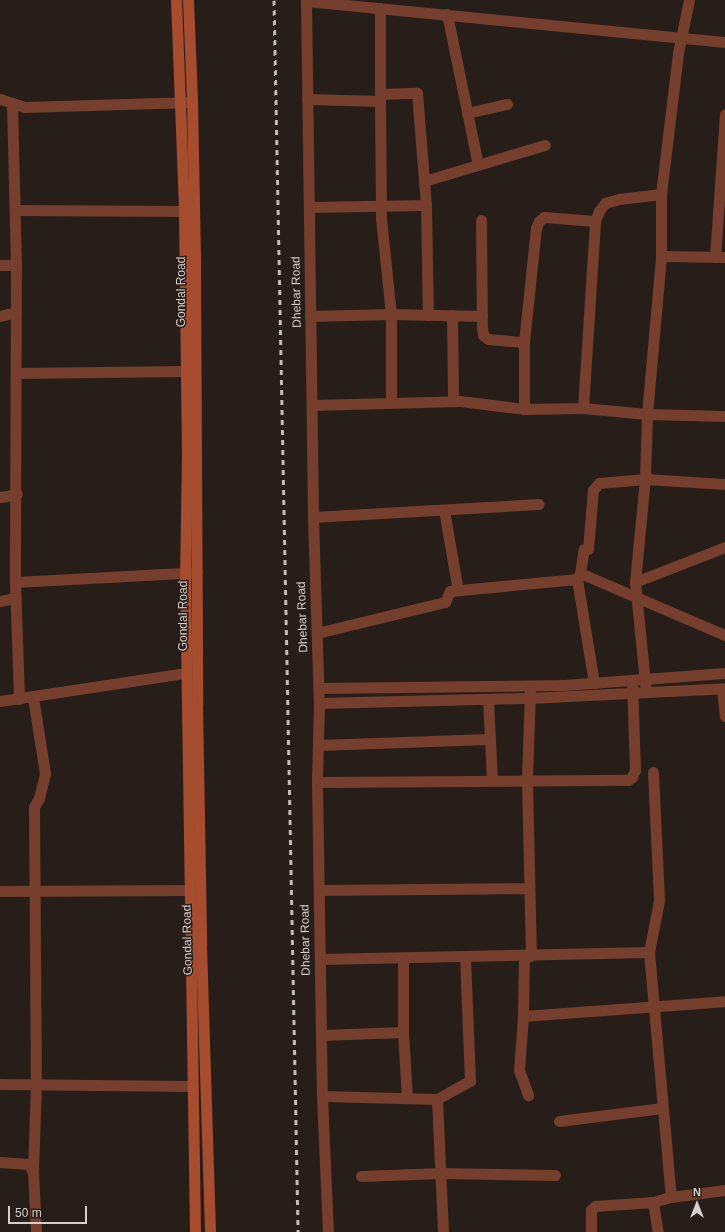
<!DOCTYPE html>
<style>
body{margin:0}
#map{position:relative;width:725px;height:1232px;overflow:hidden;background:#271d19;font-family:Helvetica,sans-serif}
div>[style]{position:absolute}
.minor>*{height:11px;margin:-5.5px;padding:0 5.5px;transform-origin:5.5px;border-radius:5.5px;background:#763e2c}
.tertiary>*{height:11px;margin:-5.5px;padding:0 5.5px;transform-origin:5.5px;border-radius:5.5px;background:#763e2c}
.secondary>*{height:11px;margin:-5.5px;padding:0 5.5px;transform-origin:5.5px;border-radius:5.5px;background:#a64c2f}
.rail>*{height:3px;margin-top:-1.5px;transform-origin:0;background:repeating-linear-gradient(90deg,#c3bbb9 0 5px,transparent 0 10px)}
span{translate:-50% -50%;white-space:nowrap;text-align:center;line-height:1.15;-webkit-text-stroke:3px #271d19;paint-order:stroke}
.street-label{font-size:12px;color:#d7cfcd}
.north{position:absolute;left:677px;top:1184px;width:40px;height:40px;-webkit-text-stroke:3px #271d19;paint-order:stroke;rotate:0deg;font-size:11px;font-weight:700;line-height:16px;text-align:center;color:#d7cfcd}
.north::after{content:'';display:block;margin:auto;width:14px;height:18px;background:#d7cfcd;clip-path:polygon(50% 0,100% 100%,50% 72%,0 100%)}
.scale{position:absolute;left:8px;top:1206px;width:79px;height:18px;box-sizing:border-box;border:2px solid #d7cfcd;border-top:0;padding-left:5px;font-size:12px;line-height:14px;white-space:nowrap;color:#d7cfcd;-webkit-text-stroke:3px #271d19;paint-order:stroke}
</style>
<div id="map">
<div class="minor">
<div style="left:306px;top:1px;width:421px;rotate:5.6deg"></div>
<div style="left:447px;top:14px;width:154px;rotate:78.4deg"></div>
<div style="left:380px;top:94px;width:37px;rotate:-2deg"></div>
<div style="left:417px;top:93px;width:112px;rotate:85.4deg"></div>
<div style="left:0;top:99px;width:25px;rotate:18deg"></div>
<div style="left:24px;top:107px;width:168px;rotate:-1.7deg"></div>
<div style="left:307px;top:99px;width:73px;rotate:1.6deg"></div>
<div style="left:380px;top:101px;width:93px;rotate:-90deg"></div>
<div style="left:380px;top:101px;width:117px;rotate:89.5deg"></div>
<div style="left:381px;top:218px;width:97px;rotate:84.1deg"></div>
<div style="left:391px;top:314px;width:89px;rotate:90deg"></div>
<div style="left:12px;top:103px;width:162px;rotate:88.6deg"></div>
<div style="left:16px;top:265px;width:317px;rotate:90.2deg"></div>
<div style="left:15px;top:582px;width:182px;rotate:-3.1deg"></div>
<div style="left:467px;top:113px;width:41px;rotate:-12.7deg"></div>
<div style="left:424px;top:181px;width:126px;rotate:-16.6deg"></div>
<div style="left:309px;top:207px;width:117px;rotate:-1deg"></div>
<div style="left:426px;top:205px;width:110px;rotate:89deg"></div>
<div style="left:15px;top:210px;width:169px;rotate:0.3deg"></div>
<div style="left:481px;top:220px;width:107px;rotate:89.5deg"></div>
<div style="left:482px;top:327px;width:8px;rotate:83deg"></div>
<div style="left:483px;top:335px;width:6px;rotate:39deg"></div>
<div style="left:488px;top:339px;width:36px;rotate:5deg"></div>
<div style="left:661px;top:256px;width:64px;rotate:0.9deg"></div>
<div style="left:715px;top:257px;width:143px;rotate:-86deg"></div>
<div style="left:0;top:265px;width:16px"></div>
<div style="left:452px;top:315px;width:86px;rotate:89.3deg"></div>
<div style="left:0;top:316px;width:16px;rotate:-14deg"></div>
<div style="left:310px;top:316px;width:81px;rotate:-1.4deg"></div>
<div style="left:391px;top:314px;width:91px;rotate:1.3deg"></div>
<div style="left:16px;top:373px;width:169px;rotate:-0.7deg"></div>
<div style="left:312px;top:405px;width:148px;rotate:-1.5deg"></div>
<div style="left:460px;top:401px;width:64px;rotate:7.1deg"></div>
<div style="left:524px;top:409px;width:59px;rotate:-1deg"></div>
<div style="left:583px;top:408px;width:64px;rotate:5.4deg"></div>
<div style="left:647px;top:414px;width:78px;rotate:1.5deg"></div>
<div style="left:583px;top:408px;width:187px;rotate:-86.3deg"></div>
<div style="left:595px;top:221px;width:11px;rotate:-68deg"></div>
<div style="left:599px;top:211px;width:10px;rotate:-53deg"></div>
<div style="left:605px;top:203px;width:15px;rotate:-16deg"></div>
<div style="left:619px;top:199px;width:42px;rotate:-6.8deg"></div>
<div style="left:524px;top:409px;width:67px;rotate:-90deg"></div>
<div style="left:524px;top:342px;width:115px;rotate:-84deg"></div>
<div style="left:536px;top:228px;width:8px;rotate:-67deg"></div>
<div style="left:539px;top:221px;width:6px;rotate:-39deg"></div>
<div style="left:544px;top:217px;width:51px;rotate:4.5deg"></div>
<div style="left:0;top:497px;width:17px;rotate:-10deg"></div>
<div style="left:444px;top:510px;width:76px;rotate:80.2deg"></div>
<div style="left:313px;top:517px;width:226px;rotate:-3.3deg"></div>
<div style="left:588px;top:549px;width:59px;rotate:-85.2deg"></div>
<div style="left:593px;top:490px;width:9px;rotate:-49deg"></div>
<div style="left:599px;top:483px;width:46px;rotate:-5deg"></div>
<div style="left:645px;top:479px;width:80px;rotate:3.6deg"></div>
<div style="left:580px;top:573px;width:24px;rotate:-81deg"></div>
<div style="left:15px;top:582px;width:117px;rotate:88deg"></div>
<div style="left:635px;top:582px;width:97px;rotate:-21.3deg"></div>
<div style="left:0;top:601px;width:14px;rotate:-12deg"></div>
<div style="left:317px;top:633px;width:132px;rotate:-13.6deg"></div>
<div style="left:445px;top:602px;width:12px;rotate:-66deg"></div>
<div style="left:450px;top:591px;width:128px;rotate:-5.4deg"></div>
<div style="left:594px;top:683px;width:105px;rotate:-99.3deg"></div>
<div style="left:577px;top:579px;width:7px;rotate:-63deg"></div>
<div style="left:580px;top:573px;width:158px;rotate:23.2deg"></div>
<div style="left:319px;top:688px;width:245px;rotate:-0.7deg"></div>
<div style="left:564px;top:685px;width:161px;rotate:-4.3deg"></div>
<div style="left:722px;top:689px;width:27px;rotate:84deg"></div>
<div style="left:530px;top:692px;width:88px;rotate:92deg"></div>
<div style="left:527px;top:780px;width:176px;rotate:88.7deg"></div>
<div style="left:646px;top:692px;width:111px;rotate:-95.7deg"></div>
<div style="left:635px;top:582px;width:103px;rotate:-84.5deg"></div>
<div style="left:645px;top:479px;width:65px;rotate:-88.2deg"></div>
<div style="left:647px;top:414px;width:159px;rotate:-84.9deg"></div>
<div style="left:661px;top:256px;width:62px;rotate:-90deg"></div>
<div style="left:661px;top:194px;width:142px;rotate:-83.1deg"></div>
<div style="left:678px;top:53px;width:54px;rotate:-78.3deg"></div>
<div style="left:33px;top:697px;width:78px;rotate:81.1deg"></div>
<div style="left:45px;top:774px;width:25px;rotate:104deg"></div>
<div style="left:39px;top:798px;width:10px;rotate:119deg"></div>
<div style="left:34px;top:807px;width:278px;rotate:89.6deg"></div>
<div style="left:36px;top:1085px;width:87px;rotate:92deg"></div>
<div style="left:488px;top:699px;width:81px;rotate:87.2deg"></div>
<div style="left:0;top:701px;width:188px;rotate:-8.6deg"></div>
<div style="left:319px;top:703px;width:211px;rotate:-1.4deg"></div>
<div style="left:530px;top:698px;width:195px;rotate:-2.9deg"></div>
<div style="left:318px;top:745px;width:171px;rotate:-2deg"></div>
<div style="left:653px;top:772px;width:129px;rotate:87.3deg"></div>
<div style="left:659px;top:901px;width:52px;rotate:101.1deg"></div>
<div style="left:649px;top:952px;width:246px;rotate:84.9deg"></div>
<div style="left:317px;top:782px;width:311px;rotate:-0.4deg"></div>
<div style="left:628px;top:780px;width:5px;rotate:-37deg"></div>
<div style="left:632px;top:777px;width:8px;rotate:-67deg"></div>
<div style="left:635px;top:770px;width:89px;rotate:-91.9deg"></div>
<div style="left:319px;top:890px;width:210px;rotate:-0.5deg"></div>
<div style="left:0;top:891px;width:191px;rotate:-0.3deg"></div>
<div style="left:524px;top:956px;width:60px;rotate:91deg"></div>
<div style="left:523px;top:1016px;width:203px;rotate:-4.2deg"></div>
<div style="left:403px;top:958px;width:74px;rotate:90deg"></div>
<div style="left:403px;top:1032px;width:66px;rotate:86.5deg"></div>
<div style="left:320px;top:959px;width:329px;rotate:-1.2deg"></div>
<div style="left:523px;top:1016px;width:54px;rotate:94.2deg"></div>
<div style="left:519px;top:1070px;width:27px;rotate:70deg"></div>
<div style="left:321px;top:1035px;width:82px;rotate:-2.1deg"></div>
<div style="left:0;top:1084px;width:192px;rotate:0.6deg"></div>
<div style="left:322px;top:1096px;width:115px;rotate:1.5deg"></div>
<div style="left:437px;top:1099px;width:38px;rotate:-29deg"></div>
<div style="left:470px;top:1081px;width:124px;rotate:-92.3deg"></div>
<div style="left:437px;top:1099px;width:133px;rotate:87.4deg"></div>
<div style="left:559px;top:1121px;width:104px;rotate:-7.2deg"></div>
<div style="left:0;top:1162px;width:28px;rotate:4deg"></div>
<div style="left:28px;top:1164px;width:9px;rotate:58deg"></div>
<div style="left:33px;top:1172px;width:60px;rotate:87.1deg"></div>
<div style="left:361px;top:1176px;width:80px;rotate:-2.1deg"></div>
<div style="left:441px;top:1173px;width:114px;rotate:1deg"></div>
<div style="left:653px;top:1202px;width:30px;rotate:81deg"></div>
<div style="left:591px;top:1232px;width:22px;rotate:-90deg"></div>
<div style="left:591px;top:1210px;width:6px;rotate:-45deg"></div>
<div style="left:595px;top:1206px;width:58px;rotate:-3.9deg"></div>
<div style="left:653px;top:1202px;width:19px;rotate:-16deg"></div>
<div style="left:671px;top:1197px;width:54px;rotate:-7.4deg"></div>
</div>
<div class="tertiary">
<div style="left:306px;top:0;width:517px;rotate:89.22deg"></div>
<div style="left:313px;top:517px;width:186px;rotate:88.2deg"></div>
<div style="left:319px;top:703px;width:79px;rotate:91.5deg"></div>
<div style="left:317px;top:782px;width:314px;rotate:89.1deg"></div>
<div style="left:322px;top:1096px;width:136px;rotate:87.5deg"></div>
</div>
<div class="secondary">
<div style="left:176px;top:0;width:211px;rotate:87.8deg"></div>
<div style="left:184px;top:211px;width:241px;rotate:89.3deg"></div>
<div style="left:187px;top:452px;width:121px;rotate:90.9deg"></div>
<div style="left:185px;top:573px;width:659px;rotate:89.13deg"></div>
<div style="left:188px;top:0;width:100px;rotate:87.7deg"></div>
<div style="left:192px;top:100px;width:163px;rotate:88.9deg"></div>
<div style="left:195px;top:263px;width:441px;rotate:89.7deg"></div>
<div style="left:197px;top:704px;width:241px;rotate:89deg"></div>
<div style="left:201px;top:945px;width:287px;rotate:88.2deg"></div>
</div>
<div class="rail">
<div style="left:274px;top:0;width:1232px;rotate:88.88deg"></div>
</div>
<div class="street-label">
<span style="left:182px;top:292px;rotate:-90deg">Gondal Road</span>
<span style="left:297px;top:292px;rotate:-91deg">Dhebar Road</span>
<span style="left:184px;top:616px;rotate:-90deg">Gondal Road</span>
<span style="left:303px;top:617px;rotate:-92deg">Dhebar Road</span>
<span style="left:188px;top:940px;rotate:-91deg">Gondal Road</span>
<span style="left:306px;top:940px;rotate:-91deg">Dhebar Road</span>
</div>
<div class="north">N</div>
<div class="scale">50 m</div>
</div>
